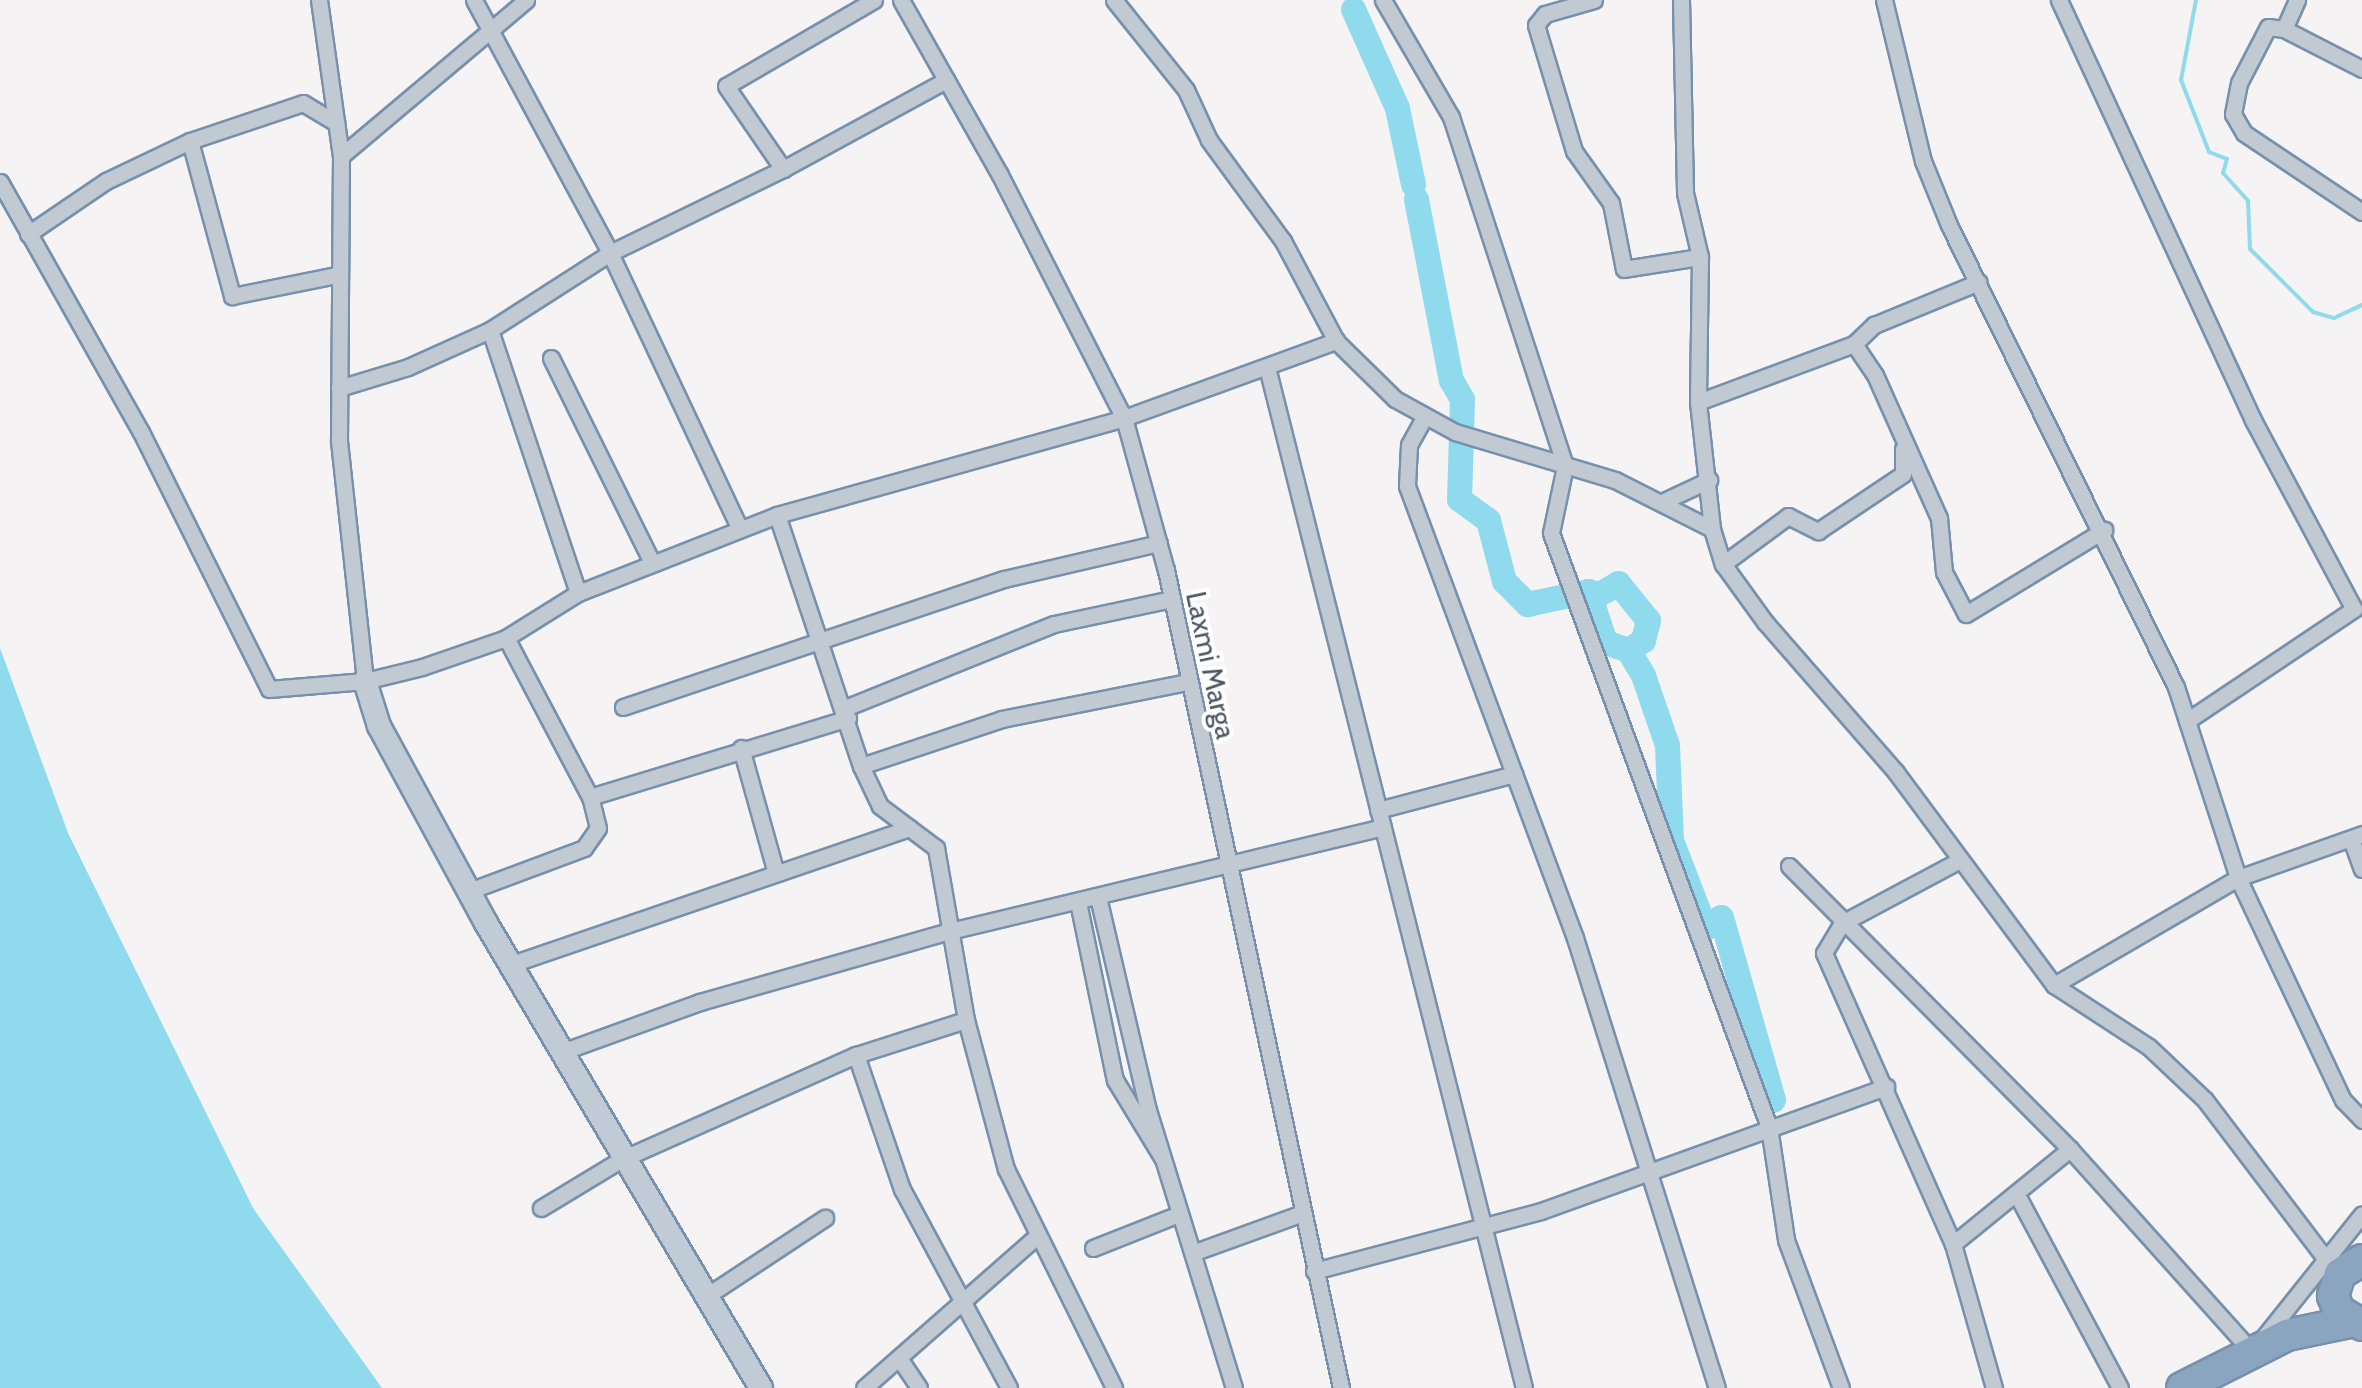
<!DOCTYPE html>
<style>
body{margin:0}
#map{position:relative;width:2362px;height:1388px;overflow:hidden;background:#f5f3f3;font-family:Cabin,sans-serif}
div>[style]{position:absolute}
.water>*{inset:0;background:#90daee}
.stream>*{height:4px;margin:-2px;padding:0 2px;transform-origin:2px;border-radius:2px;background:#90daee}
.river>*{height:25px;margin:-12.5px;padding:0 12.5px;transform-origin:12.5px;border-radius:12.5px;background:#90daee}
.roads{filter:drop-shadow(2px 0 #7690ad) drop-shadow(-2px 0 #7690ad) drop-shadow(0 2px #7690ad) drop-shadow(0 -2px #7690ad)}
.street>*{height:15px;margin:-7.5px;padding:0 7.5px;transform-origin:7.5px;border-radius:7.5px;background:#c1cad2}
.secondary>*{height:22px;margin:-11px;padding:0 11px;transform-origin:11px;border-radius:11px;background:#c1cbd6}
.highway>*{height:30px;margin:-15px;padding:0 15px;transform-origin:15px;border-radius:15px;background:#8ba5c1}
span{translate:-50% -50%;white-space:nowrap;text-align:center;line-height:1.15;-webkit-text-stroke:8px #fff;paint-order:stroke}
.street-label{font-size:28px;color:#4a5661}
</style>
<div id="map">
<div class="water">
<div style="clip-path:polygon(0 648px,68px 833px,253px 1208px,382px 1388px,0 1388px)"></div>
</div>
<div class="stream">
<div style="left:2196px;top:0;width:81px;rotate:100.6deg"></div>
<div style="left:2181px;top:80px;width:77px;rotate:68.7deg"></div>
<div style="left:2209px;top:152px;width:19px;rotate:21deg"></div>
<div style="left:2227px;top:159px;width:15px;rotate:106deg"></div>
<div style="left:2223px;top:173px;width:38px;rotate:48deg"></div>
<div style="left:2248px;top:201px;width:48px;rotate:87.6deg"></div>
<div style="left:2250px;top:249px;width:89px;rotate:45deg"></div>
<div style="left:2313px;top:312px;width:22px;rotate:16deg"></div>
<div style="left:2334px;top:318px;width:31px;rotate:-25deg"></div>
</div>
<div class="river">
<div style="left:1353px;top:9px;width:108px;rotate:66deg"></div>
<div style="left:1397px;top:108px;width:78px;rotate:78.1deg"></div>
<div style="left:1416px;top:199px;width:184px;rotate:79.1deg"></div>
<div style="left:1451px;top:380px;width:22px;rotate:60deg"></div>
<div style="left:1462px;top:399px;width:100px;rotate:91.7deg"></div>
<div style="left:1459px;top:499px;width:36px;rotate:36deg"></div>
<div style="left:1488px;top:520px;width:63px;rotate:75.3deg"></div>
<div style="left:1504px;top:581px;width:33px;rotate:45deg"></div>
<div style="left:1527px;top:604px;width:62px;rotate:-12deg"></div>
<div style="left:1588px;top:591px;width:54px;rotate:71.6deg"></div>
<div style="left:1605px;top:642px;width:24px;rotate:19deg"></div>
<div style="left:1628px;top:650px;width:29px;rotate:59deg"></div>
<div style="left:1643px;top:675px;width:74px;rotate:71.1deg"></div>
<div style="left:1667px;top:745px;width:95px;rotate:87.6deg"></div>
<div style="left:1671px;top:840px;width:94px;rotate:68.9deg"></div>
<div style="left:1705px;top:928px;width:19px;rotate:-35deg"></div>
<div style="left:1721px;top:917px;width:190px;rotate:74.1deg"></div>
<div style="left:1588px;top:591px;width:11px;rotate:15deg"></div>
<div style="left:1599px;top:594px;width:22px;rotate:-30deg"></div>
<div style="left:1618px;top:583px;width:48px;rotate:51deg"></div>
<div style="left:1648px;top:620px;width:21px;rotate:104deg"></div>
<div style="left:1643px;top:640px;width:18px;rotate:146deg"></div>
</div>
<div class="roads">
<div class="street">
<div style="left:319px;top:0;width:158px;rotate:82deg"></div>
<div style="left:341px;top:156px;width:285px;rotate:90.4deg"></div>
<div style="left:339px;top:441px;width:241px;rotate:83.8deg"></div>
<div style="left:474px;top:0;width:287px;rotate:61.7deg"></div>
<div style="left:610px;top:253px;width:305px;rotate:64.8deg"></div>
<div style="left:874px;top:0;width:171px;rotate:149.8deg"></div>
<div style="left:726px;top:86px;width:101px;rotate:55.5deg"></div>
<div style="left:783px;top:169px;width:186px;rotate:-28.6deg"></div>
<div style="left:901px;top:0;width:201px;rotate:60.5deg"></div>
<div style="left:1000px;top:175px;width:273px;rotate:63deg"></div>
<div style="left:1124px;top:418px;width:158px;rotate:74.6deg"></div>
<div style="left:1166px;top:570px;width:837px;rotate:77.92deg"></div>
<div style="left:1114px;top:0;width:115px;rotate:51.3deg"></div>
<div style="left:1186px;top:90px;width:55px;rotate:65.3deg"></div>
<div style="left:1209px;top:140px;width:125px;rotate:53.8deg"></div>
<div style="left:1283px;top:241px;width:113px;rotate:62.1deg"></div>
<div style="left:1336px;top:341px;width:83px;rotate:44.5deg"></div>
<div style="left:1395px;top:399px;width:68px;rotate:28.8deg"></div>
<div style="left:1455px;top:432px;width:167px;rotate:16.7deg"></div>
<div style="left:1615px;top:480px;width:109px;rotate:26.8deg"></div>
<div style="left:1712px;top:529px;width:37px;rotate:73deg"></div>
<div style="left:1723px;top:564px;width:72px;rotate:54.1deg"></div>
<div style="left:1765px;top:622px;width:198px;rotate:48.9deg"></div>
<div style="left:1895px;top:771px;width:267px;rotate:53.4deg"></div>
<div style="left:2054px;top:985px;width:113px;rotate:33.1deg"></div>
<div style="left:2149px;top:1047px;width:77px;rotate:43.4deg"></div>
<div style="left:2205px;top:1100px;width:198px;rotate:52.8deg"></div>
<div style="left:1383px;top:0;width:135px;rotate:59.8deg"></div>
<div style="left:1451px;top:117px;width:367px;rotate:71.9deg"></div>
<div style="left:1565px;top:466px;width:68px;rotate:101.8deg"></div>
<div style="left:1551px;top:533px;width:633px;rotate:69.85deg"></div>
<div style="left:1769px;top:1127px;width:114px;rotate:81.4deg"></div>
<div style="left:1786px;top:1240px;width:158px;rotate:69.6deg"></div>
<div style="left:1594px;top:0;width:51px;rotate:164.1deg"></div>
<div style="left:1545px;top:14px;width:14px;rotate:129deg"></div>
<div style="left:1536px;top:25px;width:132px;rotate:73.2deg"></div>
<div style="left:1574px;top:151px;width:64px;rotate:54.6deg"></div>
<div style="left:1611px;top:203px;width:67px;rotate:78.9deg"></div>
<div style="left:1624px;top:269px;width:77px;rotate:-9deg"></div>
<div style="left:1681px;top:0;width:193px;rotate:88.8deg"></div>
<div style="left:1685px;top:193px;width:66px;rotate:76.8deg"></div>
<div style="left:1700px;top:257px;width:145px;rotate:90.8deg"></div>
<div style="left:1698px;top:402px;width:128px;rotate:83.7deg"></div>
<div style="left:1884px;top:0;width:166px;rotate:76.4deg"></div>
<div style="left:1923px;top:161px;width:69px;rotate:67.9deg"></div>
<div style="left:1949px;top:225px;width:515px;rotate:63.83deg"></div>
<div style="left:2176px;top:687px;width:201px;rotate:72deg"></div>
<div style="left:2238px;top:878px;width:246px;rotate:64.7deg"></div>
<div style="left:2343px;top:1100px;width:28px;rotate:46deg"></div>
<div style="left:2059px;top:0;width:463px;rotate:65.2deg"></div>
<div style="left:2253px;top:420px;width:214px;rotate:61.9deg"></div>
<div style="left:2354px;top:609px;width:201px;rotate:146.2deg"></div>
<div style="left:2297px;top:0;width:32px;rotate:114deg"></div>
<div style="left:2284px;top:29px;width:88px;rotate:27.1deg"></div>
<div style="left:2284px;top:29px;width:16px;rotate:-173deg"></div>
<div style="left:2268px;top:27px;width:63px;rotate:117.4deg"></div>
<div style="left:2239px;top:83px;width:32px;rotate:101deg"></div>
<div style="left:2233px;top:114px;width:22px;rotate:60deg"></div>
<div style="left:2244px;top:133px;width:142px;rotate:33.8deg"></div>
<div style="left:190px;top:141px;width:161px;rotate:74.8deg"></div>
<div style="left:232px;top:296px;width:106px;rotate:-11.4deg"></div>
<div style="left:341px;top:156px;width:242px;rotate:-40.1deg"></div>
<div style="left:0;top:182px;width:287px;rotate:60.6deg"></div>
<div style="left:141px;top:432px;width:287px;rotate:63.5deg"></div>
<div style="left:269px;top:689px;width:96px;rotate:-4.8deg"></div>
<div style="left:365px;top:681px;width:59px;rotate:-13.8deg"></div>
<div style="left:422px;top:667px;width:89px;rotate:-19deg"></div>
<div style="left:506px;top:638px;width:85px;rotate:-32deg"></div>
<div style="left:578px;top:593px;width:214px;rotate:-21.4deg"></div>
<div style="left:777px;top:515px;width:360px;rotate:-15.6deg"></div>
<div style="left:1124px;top:418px;width:226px;rotate:-20deg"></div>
<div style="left:28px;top:234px;width:94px;rotate:-34.2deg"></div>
<div style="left:106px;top:181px;width:93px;rotate:-25.5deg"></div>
<div style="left:190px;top:141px;width:119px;rotate:-18.6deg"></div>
<div style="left:303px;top:103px;width:39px;rotate:31deg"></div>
<div style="left:490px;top:330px;width:277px;rotate:71.5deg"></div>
<div style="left:1854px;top:344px;width:37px;rotate:56deg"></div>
<div style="left:1875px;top:375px;width:157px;rotate:65.9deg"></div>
<div style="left:1939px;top:518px;width:54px;rotate:84.7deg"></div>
<div style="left:1944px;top:572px;width:47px;rotate:62.4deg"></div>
<div style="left:1966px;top:614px;width:162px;rotate:-31.3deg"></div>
<div style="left:551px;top:358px;width:228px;rotate:63.7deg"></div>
<div style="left:1267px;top:367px;width:1053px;rotate:75.87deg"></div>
<div style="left:339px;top:388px;width:72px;rotate:-16.9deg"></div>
<div style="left:408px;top:367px;width:90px;rotate:-24.3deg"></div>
<div style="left:490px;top:330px;width:143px;rotate:-32.7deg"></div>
<div style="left:610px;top:253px;width:192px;rotate:-25.9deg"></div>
<div style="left:1698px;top:402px;width:166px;rotate:-20.4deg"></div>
<div style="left:1854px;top:344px;width:28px;rotate:-44deg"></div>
<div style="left:1874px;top:325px;width:113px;rotate:-22.3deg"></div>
<div style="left:1425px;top:416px;width:33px;rotate:119deg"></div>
<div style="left:1409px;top:445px;width:41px;rotate:92.8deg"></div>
<div style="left:1407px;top:486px;width:482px;rotate:69.6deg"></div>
<div style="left:1575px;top:938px;width:472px;rotate:72.5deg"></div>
<div style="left:1664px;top:501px;width:50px;rotate:-25deg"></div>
<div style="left:777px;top:515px;width:265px;rotate:71.5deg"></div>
<div style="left:861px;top:766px;width:44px;rotate:64.6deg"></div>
<div style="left:880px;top:806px;width:70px;rotate:36.9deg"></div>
<div style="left:936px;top:848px;width:175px;rotate:80.1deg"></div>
<div style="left:966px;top:1020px;width:154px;rotate:75deg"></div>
<div style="left:1006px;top:1169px;width:244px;rotate:63.7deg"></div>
<div style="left:1723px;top:564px;width:81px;rotate:-36.4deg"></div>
<div style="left:1788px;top:516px;width:34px;rotate:27deg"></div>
<div style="left:1818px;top:531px;width:102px;rotate:-33.8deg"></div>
<div style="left:1903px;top:474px;width:25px;rotate:-90deg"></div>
<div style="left:623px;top:707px;width:402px;rotate:-18.6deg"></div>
<div style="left:1004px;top:579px;width:159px;rotate:-13.1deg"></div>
<div style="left:845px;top:708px;width:225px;rotate:-21.9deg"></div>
<div style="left:1054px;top:624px;width:121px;rotate:-12deg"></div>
<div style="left:741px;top:748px;width:127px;rotate:74.4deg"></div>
<div style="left:861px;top:766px;width:149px;rotate:-18.4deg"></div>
<div style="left:1002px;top:719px;width:189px;rotate:-11.3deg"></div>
<div style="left:590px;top:797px;width:270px;rotate:-17deg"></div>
<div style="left:1378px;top:810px;width:141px;rotate:-14.8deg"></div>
<div style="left:2351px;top:839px;width:32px;rotate:70deg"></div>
<div style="left:1960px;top:860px;width:134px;rotate:151.9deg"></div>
<div style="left:1842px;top:923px;width:35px;rotate:121deg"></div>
<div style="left:1824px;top:953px;width:318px;rotate:66.1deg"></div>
<div style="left:1953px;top:1244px;width:150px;rotate:74.1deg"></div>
<div style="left:1789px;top:866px;width:399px;rotate:45.2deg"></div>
<div style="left:2070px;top:1149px;width:273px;rotate:48.1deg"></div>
<div style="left:2252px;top:1352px;width:176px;rotate:-51.4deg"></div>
<div style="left:469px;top:891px;width:123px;rotate:-20.5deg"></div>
<div style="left:584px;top:848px;width:24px;rotate:-55deg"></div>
<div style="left:598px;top:828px;width:32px;rotate:-104deg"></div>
<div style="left:590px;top:797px;width:180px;rotate:-117.8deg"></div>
<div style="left:1098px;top:897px;width:219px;rotate:76.8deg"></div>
<div style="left:1148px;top:1110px;width:291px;rotate:72.8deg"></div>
<div style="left:1078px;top:902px;width:182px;rotate:78.3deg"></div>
<div style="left:1115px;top:1080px;width:92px;rotate:58.7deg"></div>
<div style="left:509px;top:965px;width:423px;rotate:-18.9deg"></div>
<div style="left:2054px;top:985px;width:213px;rotate:-30.2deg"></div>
<div style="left:2238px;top:878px;width:132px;rotate:-19.5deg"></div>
<div style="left:559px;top:1053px;width:150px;rotate:-19.9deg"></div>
<div style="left:700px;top:1002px;width:260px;rotate:-15.9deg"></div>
<div style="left:950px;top:931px;width:445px;rotate:-13.5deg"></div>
<div style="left:856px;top:1055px;width:142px;rotate:71.1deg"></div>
<div style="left:902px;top:1189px;width:226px;rotate:61.7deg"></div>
<div style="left:2016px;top:1193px;width:221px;rotate:61.9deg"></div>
<div style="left:541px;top:1208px;width:95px;rotate:-31.2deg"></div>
<div style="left:622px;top:1159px;width:256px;rotate:-24deg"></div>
<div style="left:856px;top:1055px;width:115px;rotate:-17.7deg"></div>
<div style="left:1953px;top:1244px;width:151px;rotate:-39.1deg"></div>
<div style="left:1093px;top:1248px;width:92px;rotate:-21.6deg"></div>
<div style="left:1195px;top:1252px;width:112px;rotate:-19.9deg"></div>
<div style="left:1314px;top:1271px;width:235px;rotate:-14.8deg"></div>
<div style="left:1541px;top:1211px;width:367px;rotate:-19.8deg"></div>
<div style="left:705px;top:1297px;width:144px;rotate:-33.4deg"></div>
<div style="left:899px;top:1358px;width:36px;rotate:56deg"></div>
<div style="left:864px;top:1388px;width:230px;rotate:-41.3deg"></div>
</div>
<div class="secondary">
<div style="left:365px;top:681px;width:47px;rotate:72.7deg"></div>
<div style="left:379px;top:726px;width:224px;rotate:61.5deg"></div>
<div style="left:486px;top:923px;width:540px;rotate:59.4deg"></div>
</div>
<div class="highway">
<div style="left:2362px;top:1260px;width:26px;rotate:148deg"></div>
<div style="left:2340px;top:1274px;width:23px;rotate:108deg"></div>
<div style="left:2333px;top:1296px;width:16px;rotate:68deg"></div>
<div style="left:2339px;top:1311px;width:27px;rotate:31deg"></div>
<div style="left:2182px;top:1388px;width:118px;rotate:-26.8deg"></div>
<div style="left:2287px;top:1335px;width:64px;rotate:-11.7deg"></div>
</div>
</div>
<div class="street-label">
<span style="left:1211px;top:665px;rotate:78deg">Laxmi Marga</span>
</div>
</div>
